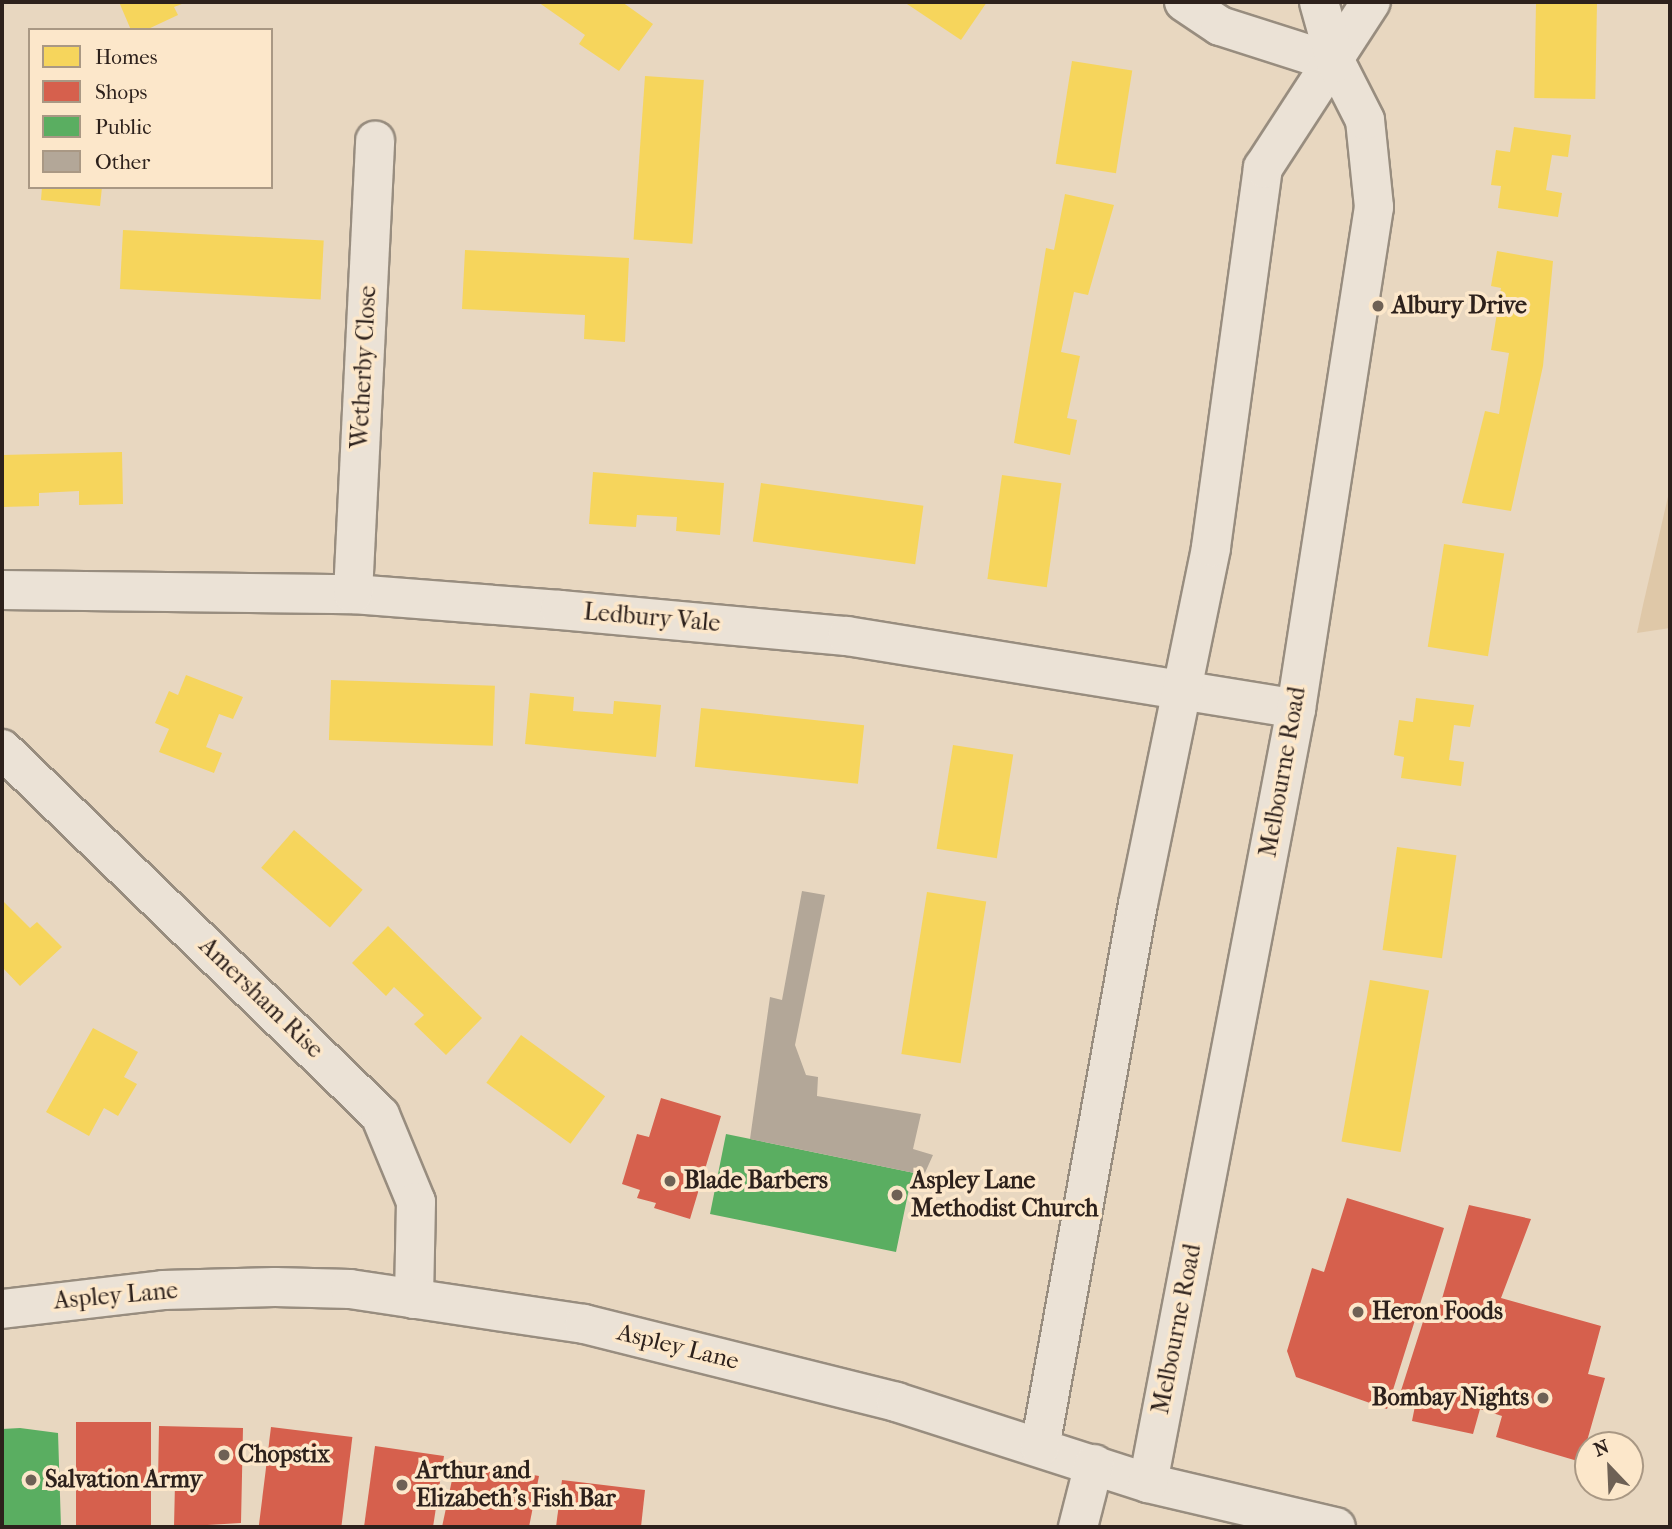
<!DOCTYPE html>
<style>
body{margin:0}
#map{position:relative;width:1672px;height:1529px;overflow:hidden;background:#e8d7c0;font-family:"IM FELL French Canon",serif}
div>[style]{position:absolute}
.green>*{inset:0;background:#dfc8a8}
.homes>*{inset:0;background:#f6d55c;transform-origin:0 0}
.shops>*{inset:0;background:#d6604d;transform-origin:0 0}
.public>*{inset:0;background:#5aae61}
.building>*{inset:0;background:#b3a798}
.roads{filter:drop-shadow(2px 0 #988d7f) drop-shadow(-2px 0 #988d7f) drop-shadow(0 2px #988d7f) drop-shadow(0 -2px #988d7f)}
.street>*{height:38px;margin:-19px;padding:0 19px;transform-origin:19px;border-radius:19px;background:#ebe2d6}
.secondary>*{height:38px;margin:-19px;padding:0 19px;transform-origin:19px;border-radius:19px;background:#ebe2d6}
.dots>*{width:19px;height:19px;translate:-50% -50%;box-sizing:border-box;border:4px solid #fce7ca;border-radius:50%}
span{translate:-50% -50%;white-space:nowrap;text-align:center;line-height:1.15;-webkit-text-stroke:7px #fce7ca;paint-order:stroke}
.poi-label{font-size:24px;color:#2d211c;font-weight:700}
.left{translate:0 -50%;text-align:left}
.right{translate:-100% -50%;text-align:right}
.street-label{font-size:24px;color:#2d211c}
.frame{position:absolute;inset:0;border:4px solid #2d211c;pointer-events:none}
.legend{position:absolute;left:28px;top:28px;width:245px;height:161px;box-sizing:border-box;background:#fce7ca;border:2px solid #a99884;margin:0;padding:9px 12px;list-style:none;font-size:21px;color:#2d211c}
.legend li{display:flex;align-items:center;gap:14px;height:35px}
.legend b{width:35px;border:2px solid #a99884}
.north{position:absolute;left:1574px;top:1431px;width:70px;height:70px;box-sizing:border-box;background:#fce7ca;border:2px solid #a99884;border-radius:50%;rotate:337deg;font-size:19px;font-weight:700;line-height:28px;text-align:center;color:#2d211c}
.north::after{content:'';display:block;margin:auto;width:24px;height:32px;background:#6e6155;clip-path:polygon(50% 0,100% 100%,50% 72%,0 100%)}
</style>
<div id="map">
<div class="green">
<div style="clip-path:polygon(1670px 488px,1670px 628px,1637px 633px,1643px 605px)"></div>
</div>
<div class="homes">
<div style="clip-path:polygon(119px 2px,187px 2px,174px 7px,178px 15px,146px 30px,131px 30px)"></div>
<div style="clip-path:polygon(538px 2px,622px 2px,653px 24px,619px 71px,579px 44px,585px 35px)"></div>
<div style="clip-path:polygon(904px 2px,987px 2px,961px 40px)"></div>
<div style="left:1536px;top:2px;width:61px;height:96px;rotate:1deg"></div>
<div style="left:1072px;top:61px;width:61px;height:104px;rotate:9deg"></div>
<div style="left:645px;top:76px;width:59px;height:164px;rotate:4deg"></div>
<div style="clip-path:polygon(1514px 127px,1571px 135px,1568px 157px,1552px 155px,1546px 190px,1562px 193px,1558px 217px,1498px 208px,1501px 186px,1491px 185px,1496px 150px,1510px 152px)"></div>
<div style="clip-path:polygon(42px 187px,102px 187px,100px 206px,41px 200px)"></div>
<div style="clip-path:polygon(1065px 194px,1114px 205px,1088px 295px,1074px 292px,1061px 352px,1080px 356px,1067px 418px,1077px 420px,1070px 455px,1014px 443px,1046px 248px,1054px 250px)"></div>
<div style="left:123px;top:230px;width:201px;height:59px;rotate:3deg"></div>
<div style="clip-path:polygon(465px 250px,629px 258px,625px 342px,584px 339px,585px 315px,462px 309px)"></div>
<div style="clip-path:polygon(1497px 251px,1553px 261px,1543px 366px,1511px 511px,1462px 503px,1485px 411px,1499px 414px,1509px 353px,1491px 350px,1501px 288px,1491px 286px)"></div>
<div style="clip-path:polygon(122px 452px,123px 504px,79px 505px,79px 491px,39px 493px,39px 506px,2px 507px,2px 455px)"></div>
<div style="clip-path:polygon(593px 472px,724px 483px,720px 535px,676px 531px,677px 517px,637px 515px,636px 527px,589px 524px)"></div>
<div style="left:1002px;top:475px;width:60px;height:105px;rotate:8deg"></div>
<div style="left:761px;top:483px;width:164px;height:59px;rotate:8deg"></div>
<div style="left:1444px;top:544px;width:61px;height:104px;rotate:9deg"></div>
<div style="clip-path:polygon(186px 675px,243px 697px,233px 719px,219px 714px,206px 747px,222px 753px,214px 773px,159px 752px,169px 729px,155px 723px,169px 691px,178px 695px)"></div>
<div style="left:331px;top:680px;width:164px;height:60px;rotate:2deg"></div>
<div style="clip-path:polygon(530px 693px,574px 697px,573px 711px,613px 714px,614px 701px,661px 705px,656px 757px,525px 744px)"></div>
<div style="clip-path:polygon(1416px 698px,1474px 705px,1470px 727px,1454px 725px,1449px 760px,1464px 762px,1461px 786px,1401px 778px,1404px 757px,1394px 755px,1399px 720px,1413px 722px)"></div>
<div style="left:701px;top:708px;width:164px;height:59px;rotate:6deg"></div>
<div style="left:953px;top:745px;width:61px;height:105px;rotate:9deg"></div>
<div style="left:294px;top:830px;width:91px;height:50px;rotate:41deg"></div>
<div style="left:1397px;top:847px;width:60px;height:104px;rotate:8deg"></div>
<div style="left:927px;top:892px;width:60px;height:164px;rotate:9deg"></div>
<div style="clip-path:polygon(2px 900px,30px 928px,37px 922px,62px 947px,20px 986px,2px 967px)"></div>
<div style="clip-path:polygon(388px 926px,482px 1018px,446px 1055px,414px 1024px,424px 1015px,394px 987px,386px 996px,352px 963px)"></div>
<div style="left:1370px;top:980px;width:60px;height:164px;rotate:10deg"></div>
<div style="clip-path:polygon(93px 1028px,138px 1052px,124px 1077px,137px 1084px,118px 1116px,104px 1108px,89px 1136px,46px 1112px)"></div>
<div style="left:521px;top:1035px;width:104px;height:59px;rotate:36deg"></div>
</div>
<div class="shops">
<div style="clip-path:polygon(661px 1098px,721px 1116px,690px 1219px,654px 1208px,656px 1203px,637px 1198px,640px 1190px,622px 1184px,637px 1134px,649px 1137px)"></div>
<div style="clip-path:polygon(1347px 1198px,1444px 1228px,1387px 1409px,1296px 1377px,1287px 1351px,1312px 1268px,1324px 1272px)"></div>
<div style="clip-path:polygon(1469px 1205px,1531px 1219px,1501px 1298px,1601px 1326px,1588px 1374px,1605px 1378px,1581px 1462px,1496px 1437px,1502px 1416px,1480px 1409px,1473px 1434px,1412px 1421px,1415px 1406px,1398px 1400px,1428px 1306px,1439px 1309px)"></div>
<div style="left:76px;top:1422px;width:75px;height:105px"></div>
<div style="clip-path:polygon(159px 1426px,243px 1428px,241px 1523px,174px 1527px,175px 1483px,158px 1482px)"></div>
<div style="left:271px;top:1427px;width:82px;height:101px;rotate:7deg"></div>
<div style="clip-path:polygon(375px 1446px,444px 1456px,433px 1527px,364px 1527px)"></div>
<div style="clip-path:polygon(456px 1461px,539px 1476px,529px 1527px,442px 1527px)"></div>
<div style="clip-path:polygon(562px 1480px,645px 1490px,641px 1527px,556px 1527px)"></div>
</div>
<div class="public">
<div style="clip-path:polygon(726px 1134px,924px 1175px,922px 1187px,910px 1184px,896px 1252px,710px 1214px)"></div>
<div style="clip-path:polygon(20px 1428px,58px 1433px,61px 1527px,2px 1527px,2px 1429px)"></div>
</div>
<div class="building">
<div style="clip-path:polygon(802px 891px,825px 895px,795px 1045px,806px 1075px,818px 1077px,817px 1096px,921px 1114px,913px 1149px,933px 1155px,924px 1175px,750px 1139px,770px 997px,782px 1000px)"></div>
</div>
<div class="roads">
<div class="street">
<div style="left:1184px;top:2px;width:43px;rotate:33.7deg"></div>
<div style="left:1220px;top:26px;width:122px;rotate:17.7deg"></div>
<div style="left:2px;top:590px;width:351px;rotate:0.7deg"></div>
<div style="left:353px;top:594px;width:208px;rotate:4.4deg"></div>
<div style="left:560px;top:610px;width:288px;rotate:5.2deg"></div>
<div style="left:847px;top:636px;width:455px;rotate:9.2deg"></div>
<div style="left:353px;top:594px;width:454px;rotate:-87.2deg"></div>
<div style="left:2px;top:749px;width:526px;rotate:44.08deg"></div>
<div style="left:380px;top:1115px;width:94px;rotate:67.5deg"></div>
<div style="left:416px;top:1202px;width:97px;rotate:91.2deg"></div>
</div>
<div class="secondary">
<div style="left:2px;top:1309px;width:162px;rotate:-6.7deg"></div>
<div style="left:163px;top:1290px;width:112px;rotate:-1.5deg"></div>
<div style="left:275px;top:1287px;width:75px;rotate:1.5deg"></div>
<div style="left:350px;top:1289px;width:237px;rotate:8.5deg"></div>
<div style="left:584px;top:1324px;width:322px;rotate:14deg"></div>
<div style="left:896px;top:1402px;width:265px;rotate:17.8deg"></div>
<div style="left:1148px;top:1483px;width:193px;rotate:13.2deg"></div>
<div style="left:1040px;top:1447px;width:552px;rotate:-79.77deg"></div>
<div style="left:1138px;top:904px;width:364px;rotate:-78.4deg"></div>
<div style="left:1211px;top:547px;width:383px;rotate:-82.2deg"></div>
<div style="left:1263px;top:168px;width:198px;rotate:-57deg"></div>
<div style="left:1148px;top:1483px;width:788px;rotate:-79.17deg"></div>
<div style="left:1296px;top:709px;width:508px;rotate:-81.17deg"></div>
<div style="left:1374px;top:207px;width:87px;rotate:-95.9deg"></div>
<div style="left:1365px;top:120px;width:64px;rotate:-117deg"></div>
<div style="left:1336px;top:63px;width:63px;rotate:-105.6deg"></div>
<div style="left:1078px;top:1527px;width:65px;rotate:-75.7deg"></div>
</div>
</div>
<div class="dots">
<div style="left:1378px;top:306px;background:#6e6155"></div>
<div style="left:670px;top:1181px;background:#6e6155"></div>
<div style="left:897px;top:1195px;background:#6e6155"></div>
<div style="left:1358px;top:1312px;background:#6e6155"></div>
<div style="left:1543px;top:1398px;background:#6e6155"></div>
<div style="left:224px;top:1455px;background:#6e6155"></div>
<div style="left:31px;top:1480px;background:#6e6155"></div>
<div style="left:402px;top:1485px;background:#6e6155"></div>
</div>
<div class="poi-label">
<span class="left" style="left:1392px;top:306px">Albury Drive</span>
<span class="left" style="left:684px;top:1181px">Blade Barbers</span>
<span class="left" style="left:911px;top:1195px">Aspley Lane<br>Methodist Church</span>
<span class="left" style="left:1372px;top:1312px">Heron Foods</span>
<span class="right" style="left:1529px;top:1398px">Bombay Nights</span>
<span class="left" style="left:238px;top:1455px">Chopstix</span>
<span class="left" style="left:416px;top:1485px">Arthur and<br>Elizabeth's Fish Bar</span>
<span class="left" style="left:45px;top:1480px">Salvation Army</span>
</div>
<div class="street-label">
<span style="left:364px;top:367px;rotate:-87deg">Wetherby Close</span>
<span style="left:652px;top:618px;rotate:5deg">Ledbury Vale</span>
<span style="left:1283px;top:772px;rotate:-80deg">Melbourne Road</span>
<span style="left:261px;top:998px;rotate:44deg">Amersham Rise</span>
<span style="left:116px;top:1296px;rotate:-5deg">Aspley Lane</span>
<span style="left:1177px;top:1329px;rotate:-79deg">Melbourne Road</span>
<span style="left:678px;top:1347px;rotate:14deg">Aspley Lane</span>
</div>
<div class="frame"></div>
<ul class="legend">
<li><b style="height:19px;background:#f6d55c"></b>Homes</li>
<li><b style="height:19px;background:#d6604d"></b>Shops</li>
<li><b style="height:19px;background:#5aae61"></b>Public</li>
<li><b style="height:19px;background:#b3a798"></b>Other</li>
</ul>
<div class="north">N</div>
</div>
